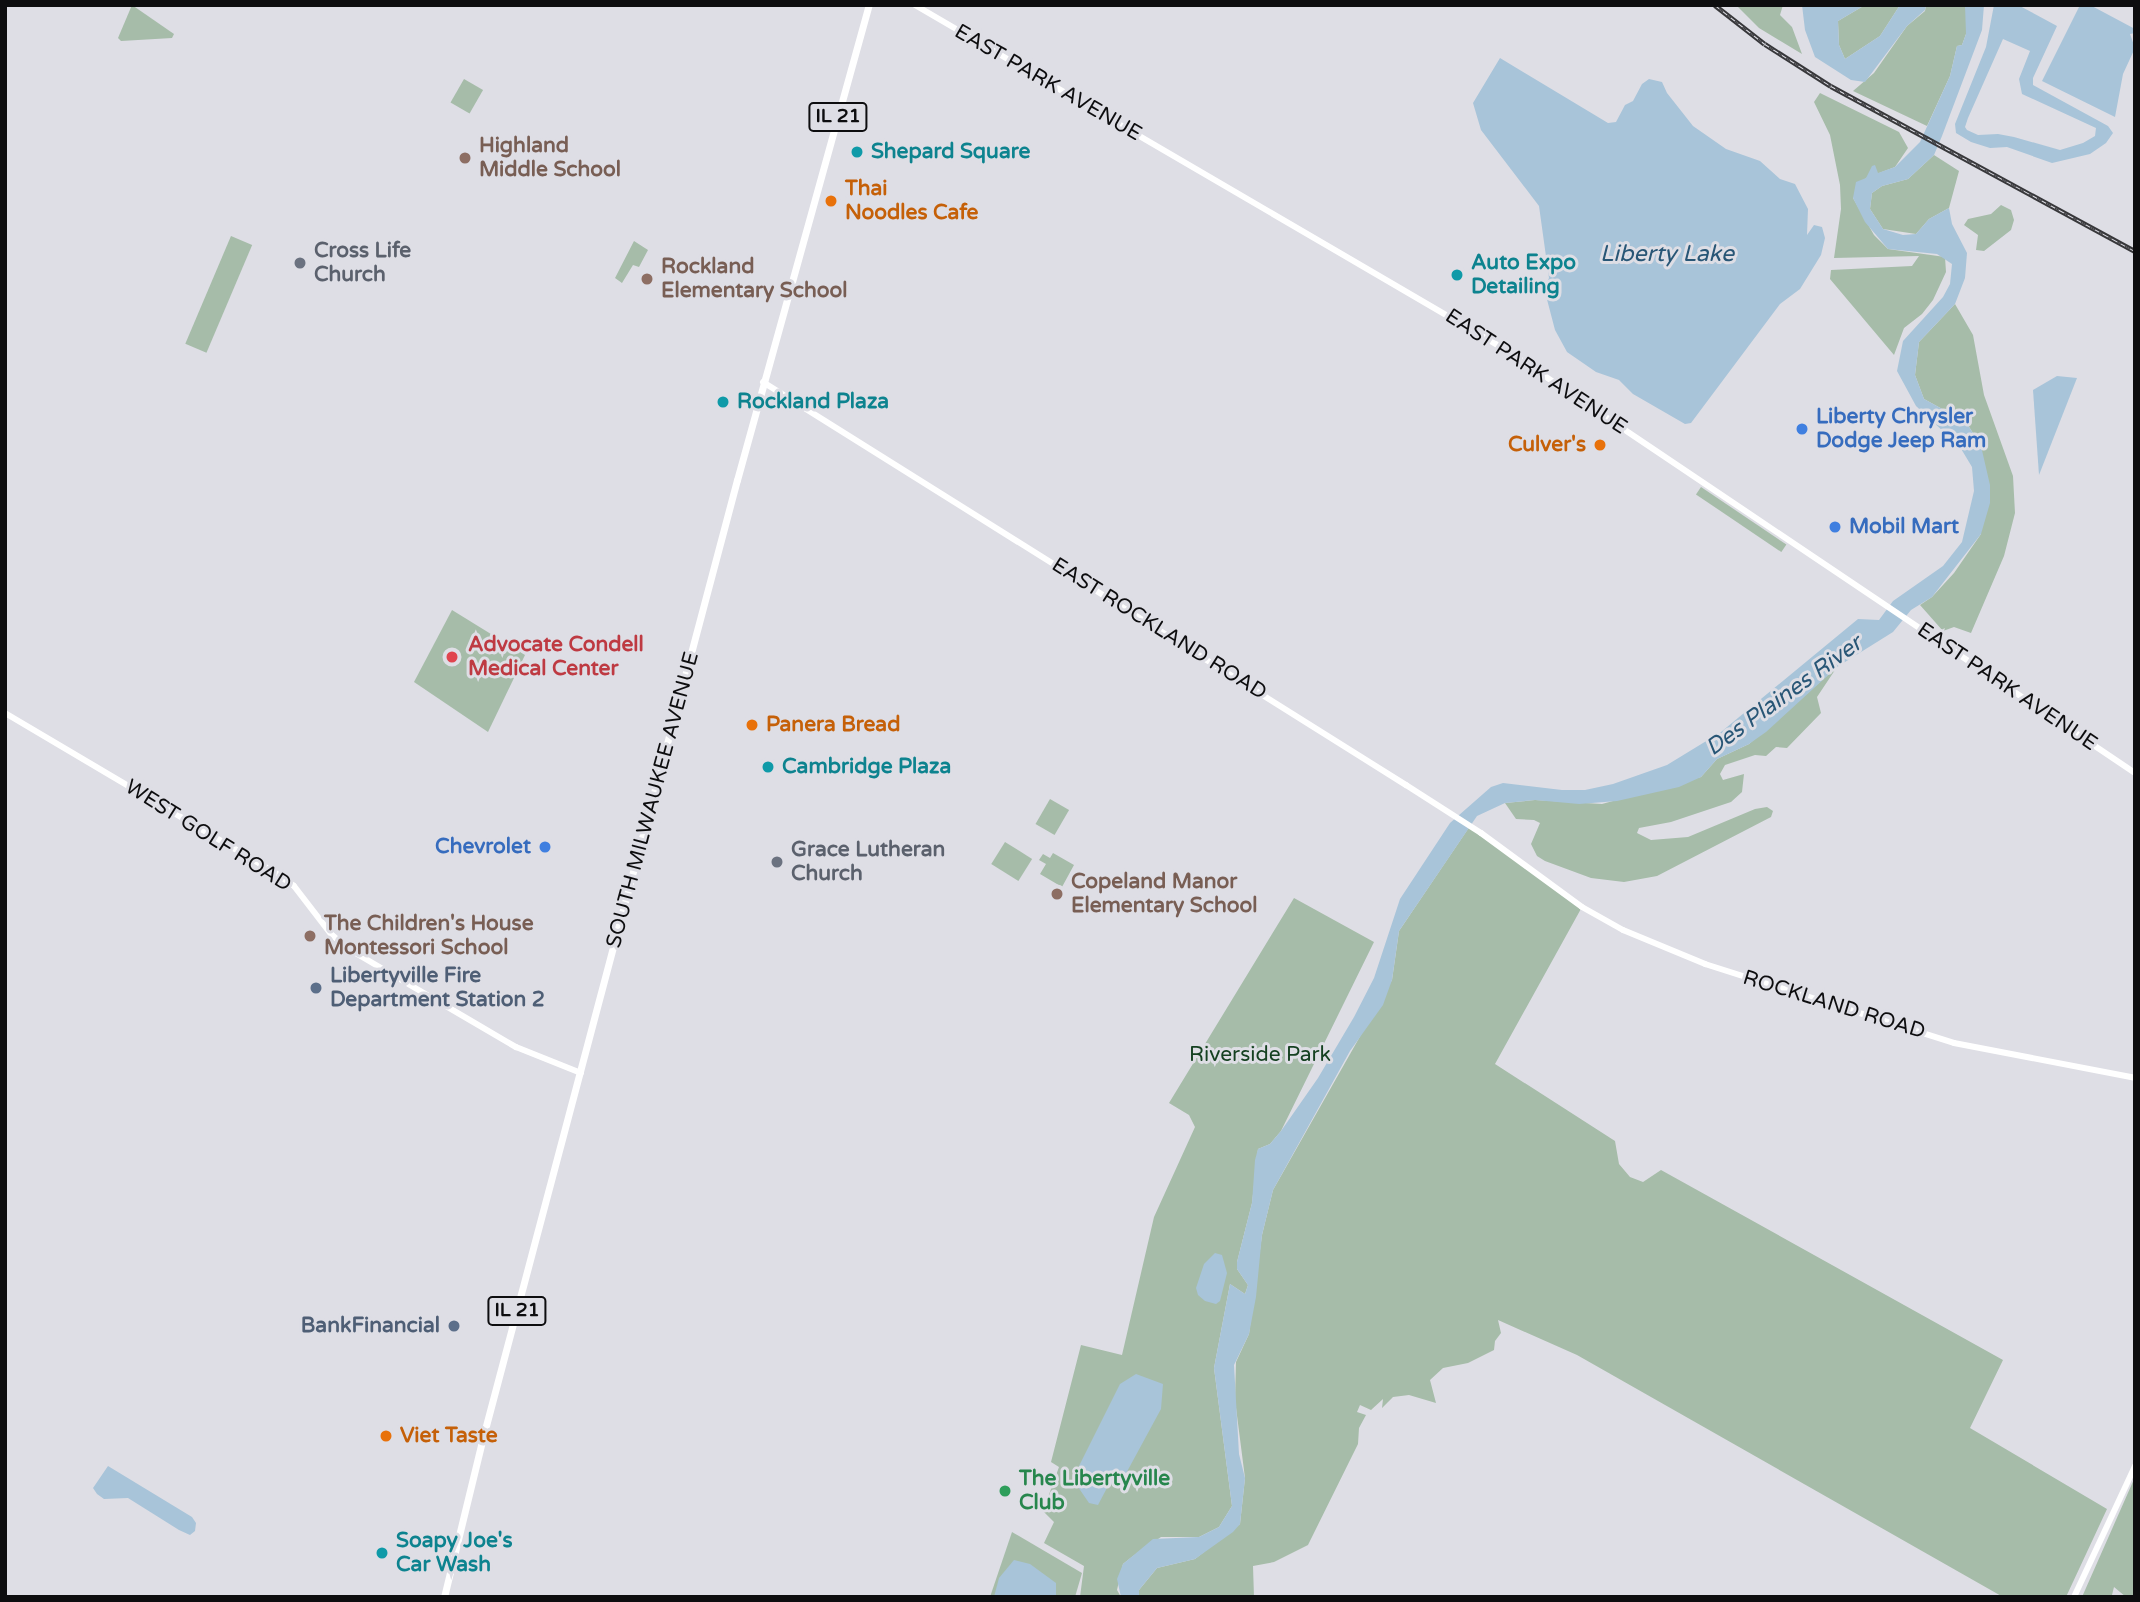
<!DOCTYPE html>
<style>
body{margin:0}
#map{position:relative;width:2140px;height:1602px;overflow:hidden;background:#dedee5;font-family:"Varela Round",sans-serif}
div>[style]{position:absolute}
.green>*{inset:0;background:#a6bca9;transform-origin:0 0}
.water>*{inset:0;background:#a8c4d9}
.secondary>*{height:6px;margin:-3px;padding:0 3px;transform-origin:3px;border-radius:3px;background:#fff}
.primary>*{height:7px;margin:-3.5px;padding:0 3.5px;transform-origin:3.5px;border-radius:3.5px;background:#fff}
.rail>*{height:4.5px;margin-top:-2.25px;transform-origin:0;background:repeating-linear-gradient(90deg,#dedee5 0 5px,#37373a 0 10px);box-sizing:border-box;border-block:2px solid #37373a}
.dots>*{width:19px;height:19px;translate:-50% -50%;box-sizing:border-box;border:4px solid #dedee5;border-radius:50%}
span{translate:-50% -50%;white-space:nowrap;text-align:center;line-height:1.15;-webkit-text-stroke:6px #dedee5;paint-order:stroke}
.shield-label span{padding:2px 5px;background:#dedee5;border:2px solid;border-radius:5px;-webkit-text-stroke-width:0}
.shield-label{font-size:19px;color:#0d0d0f;font-weight:700}
.street-label{font-size:21px;color:#0d0d0f}
.education-label{font-size:21px;color:#785e54;font-weight:700}
.left{translate:0 -50%;text-align:left}
.culture-label{font-size:21px;color:#0d838f;font-weight:700}
.food-label{font-size:21px;color:#c56008;font-weight:700}
.right{translate:-100% -50%;text-align:right}
.worship-label{font-size:21px;color:#5b616d;font-weight:700}
.shop-label{font-size:21px;color:#366cbe;font-weight:700}
.health-label{font-size:21px;color:#be3a42;font-weight:700}
.service-label{font-size:21px;color:#4e5e75;font-weight:700}
.park-label{font-size:21px;color:#154121}
.leisure-label{font-size:21px;color:#27864d;font-weight:700}
.water-label{font-size:23px;color:#285676;font-style:italic}
.frame{position:absolute;inset:0;border:7px solid #0d0d0f;pointer-events:none}
</style>
<div id="map">
<div class="green">
<div style="clip-path:polygon(132px 5px,174px 34px,172px 38px,121px 41px,118px 38px)"></div>
<div style="clip-path:polygon(1736px 5px,1783px 5px,1780px 15px,1792px 27px,1802px 54px,1759px 28px)"></div>
<div style="clip-path:polygon(1865px 5px,1900px 5px,1880px 36px,1845px 59px,1839px 45px,1838px 21px)"></div>
<div style="clip-path:polygon(1926px 5px,1965px 5px,1968px 19px,1966px 34px,1962px 45px,1957px 46px,1950px 76px,1927px 126px,1853px 91px,1874px 73px,1907px 26px,1925px 11px)"></div>
<div style="left:464px;top:79px;width:22px;height:27px;rotate:30deg"></div>
<div style="clip-path:polygon(1820px 93px,1899px 132px,1908px 148px,1895px 167px,1866px 178px,1853px 198px,1874px 235px,1888px 249px,1945px 257px,1946px 272px,1933px 300px,1922px 314px,1904px 328px,1894px 355px,1830px 279px,1831px 270px,1912px 266px,1919px 256px,1834px 258px,1841px 209px,1840px 185px,1830px 135px,1814px 102px)"></div>
<div style="clip-path:polygon(1934px 155px,1959px 171px,1949px 208px,1929px 219px,1916px 234px,1883px 229px,1870px 209px,1872px 193px,1882px 186px,1908px 179px)"></div>
<div style="clip-path:polygon(2001px 205px,2011px 210px,2014px 220px,2011px 230px,1984px 251px,1976px 250px,1978px 235px,1964px 225px,1968px 219px,1991px 214px)"></div>
<div style="left:231px;top:236px;width:23px;height:117px;rotate:23deg"></div>
<div style="clip-path:polygon(634px 241px,648px 250px,639px 267px,633px 265px,622px 283px,615px 278px)"></div>
<div style="clip-path:polygon(1955px 304px,1973px 335px,1984px 395px,2013px 476px,2015px 513px,2004px 556px,1971px 633px,1954px 627px,1943px 631px,1920px 605px,1932px 597px,1954px 573px,1981px 534px,1981px 446px,1966px 422px,1924px 399px,1915px 375px,1919px 342px)"></div>
<div style="left:1701px;top:487px;width:103px;height:9px;rotate:34deg"></div>
<div style="clip-path:polygon(452px 610px,525px 655px,488px 732px,414px 682px)"></div>
<div style="clip-path:polygon(1837px 667px,1817px 697px,1821px 713px,1787px 748px,1776px 747px,1766px 756px,1755px 755px,1725px 765px,1720px 774px,1723px 780px,1744px 774px,1742px 792px,1731px 802px,1671px 822px,1639px 828px,1637px 833px,1651px 840px,1688px 837px,1755px 809px,1767px 807px,1773px 811px,1771px 817px,1657px 876px,1624px 882px,1591px 878px,1545px 861px,1537px 856px,1531px 844px,1540px 823px,1534px 820px,1516px 819px,1505px 803px,1535px 800px,1602px 804px,1701px 777px,1717px 759px,1749px 744px)"></div>
<div style="left:1050px;top:799px;width:22px;height:29px;rotate:30deg"></div>
<div style="clip-path:polygon(1470px 826px,1582px 907px,1495px 1064px,1615px 1141px,1619px 1164px,1630px 1177px,1643px 1182px,1661px 1170px,2003px 1360px,1970px 1428px,2107px 1509px,2066px 1597px,2003px 1597px,1577px 1355px,1498px 1320px,1501px 1333px,1495px 1341px,1494px 1350px,1468px 1363px,1443px 1368px,1430px 1380px,1436px 1403px,1409px 1395px,1393px 1397px,1382px 1408px,1383px 1399px,1371px 1410px,1360px 1405px,1357px 1412px,1366px 1415px,1359px 1428px,1358px 1444px,1308px 1545px,1274px 1562px,1253px 1566px,1254px 1597px,1139px 1597px,1139px 1590px,1157px 1568px,1195px 1559px,1240px 1524px,1245px 1478px,1235px 1400px,1236px 1362px,1249px 1334px,1262px 1235px,1273px 1190px,1392px 980px,1399px 931px)"></div>
<div style="left:1005px;top:842px;width:32px;height:26px;rotate:32deg"></div>
<div style="clip-path:polygon(1053px 853px,1074px 865px,1062px 887px,1040px 874px,1046px 864px,1039px 860px,1043px 854px,1050px 858px)"></div>
<div style="clip-path:polygon(1294px 898px,1374px 942px,1281px 1131px,1270px 1144px,1258px 1149px,1252px 1203px,1237px 1262px,1237px 1269px,1248px 1285px,1245px 1294px,1230px 1284px,1214px 1368px,1232px 1506px,1219px 1527px,1199px 1537px,1161px 1537px,1133px 1556px,1123px 1564px,1117px 1590px,1121px 1597px,1080px 1597px,1084px 1566px,1044px 1543px,1054px 1522px,1043px 1511px,1059px 1467px,1051px 1462px,1081px 1345px,1122px 1355px,1154px 1217px,1195px 1127px,1189px 1115px,1169px 1103px)"></div>
<div style="clip-path:polygon(2135px 1477px,2135px 1597px,2126px 1597px,2114px 1587px,2112px 1595px,2115px 1597px,2082px 1597px)"></div>
<div style="clip-path:polygon(1012px 1532px,1082px 1573px,1075px 1597px,990px 1597px)"></div>
</div>
<div class="water">
<div style="clip-path:polygon(1802px 5px,1865px 5px,1838px 21px,1839px 45px,1845px 59px,1880px 36px,1900px 5px,1926px 5px,1925px 10px,1907px 26px,1865px 82px,1851px 80px,1815px 57px,1805px 30px)"></div>
<div style="clip-path:polygon(1965px 5px,1984px 5px,1982px 30px,1942px 136px,1934px 155px,1908px 179px,1882px 186px,1872px 193px,1870px 209px,1883px 229px,1903px 235px,1916px 234px,1929px 219px,1949px 208px,1952px 224px,1967px 253px,1965px 278px,1955px 304px,1919px 342px,1915px 375px,1924px 399px,1966px 422px,1981px 446px,1990px 485px,1990px 503px,1981px 534px,1932px 597px,1911px 610px,1893px 632px,1837px 667px,1766px 732px,1749px 744px,1717px 759px,1701px 777px,1679px 787px,1617px 801px,1579px 804px,1535px 800px,1505px 803px,1477px 816px,1399px 931px,1392px 980px,1383px 1005px,1350px 1051px,1273px 1190px,1262px 1235px,1256px 1297px,1249px 1334px,1234px 1365px,1239px 1454px,1245px 1478px,1240px 1524px,1233px 1532px,1195px 1559px,1157px 1568px,1139px 1590px,1139px 1597px,1121px 1597px,1117px 1579px,1123px 1564px,1153px 1539px,1199px 1537px,1219px 1527px,1232px 1506px,1214px 1368px,1230px 1284px,1245px 1294px,1248px 1285px,1237px 1269px,1237px 1262px,1252px 1203px,1255px 1160px,1258px 1149px,1270px 1144px,1281px 1131px,1318px 1078px,1354px 1017px,1374px 978px,1400px 899px,1450px 823px,1491px 787px,1503px 783px,1562px 790px,1585px 790px,1613px 784px,1667px 765px,1721px 732px,1858px 619px,1879px 620px,1893px 601px,1943px 566px,1962px 542px,1974px 491px,1972px 467px,1960px 447px,1916px 406px,1897px 371px,1903px 341px,1943px 297px,1950px 284px,1952px 264px,1937px 254px,1888px 249px,1865px 222px,1853px 198px,1856px 182px,1866px 178px,1872px 166px,1875px 165px,1878px 173px,1895px 167px,1920px 142px,1950px 76px,1957px 46px,1962px 45px,1966px 34px)"></div>
<div style="clip-path:polygon(evenodd,1994px 5px,2018px 5px,2057px 26px,2033px 78px,2033px 85px,2108px 126px,2113px 133px,2106px 143px,2090px 154px,2052px 163px,2007px 147px,1990px 148px,1971px 142px,1956px 133px,1955px 124px,1986px 47px,1994px 5px,2003px 39px,2030px 51px,2019px 79px,2022px 94px,2096px 128px,2095px 136px,2083px 143px,2060px 150px,2014px 137px,1998px 134px,1978px 135px,1967px 130px,1965px 127px,1968px 118px,2003px 39px)"></div>
<div style="clip-path:polygon(2080px 5px,2090px 5px,2135px 29px,2135px 33px,2130px 34px,2135px 48px,2123px 74px,2115px 117px,2042px 81px)"></div>
<div style="clip-path:polygon(1500px 58px,1608px 123px,1616px 122px,1625px 105px,1633px 101px,1642px 84px,1649px 79px,1662px 82px,1667px 93px,1693px 126px,1726px 149px,1760px 161px,1780px 179px,1795px 184px,1808px 209px,1807px 235px,1814px 225px,1822px 227px,1825px 238px,1821px 255px,1800px 289px,1780px 304px,1691px 423px,1685px 424px,1633px 394px,1619px 380px,1596px 372px,1567px 352px,1555px 330px,1544px 288px,1549px 278px,1539px 206px,1481px 130px,1473px 103px)"></div>
<div style="clip-path:polygon(2057px 376px,2077px 378px,2039px 475px,2033px 390px)"></div>
<div style="clip-path:polygon(1215px 1253px,1222px 1255px,1227px 1273px,1220px 1301px,1216px 1304px,1205px 1301px,1198px 1295px,1196px 1288px,1204px 1264px)"></div>
<div style="clip-path:polygon(1136px 1374px,1163px 1384px,1161px 1409px,1123px 1479px,1108px 1486px,1098px 1505px,1089px 1503px,1076px 1484px,1079px 1466px,1120px 1384px)"></div>
<div style="clip-path:polygon(108px 1466px,192px 1517px,196px 1523px,195px 1531px,190px 1535px,179px 1530px,128px 1498px,104px 1499px,97px 1494px,93px 1488px)"></div>
<div style="clip-path:polygon(1014px 1560px,1030px 1564px,1056px 1583px,1056px 1597px,994px 1597px,999px 1578px)"></div>
</div>
<div class="secondary">
<div style="left:915px;top:5px;width:684px;rotate:30.27deg"></div>
<div style="left:1506px;top:350px;width:758px;rotate:33.92deg"></div>
<div style="left:763px;top:382px;width:759px;rotate:32.08deg"></div>
<div style="left:1406px;top:785px;width:89px;rotate:32.6deg"></div>
<div style="left:1481px;top:833px;width:125px;rotate:36.2deg"></div>
<div style="left:1582px;top:907px;width:47px;rotate:29.3deg"></div>
<div style="left:1623px;top:930px;width:89px;rotate:22.5deg"></div>
<div style="left:1705px;top:964px;width:261px;rotate:17.6deg"></div>
<div style="left:1954px;top:1043px;width:184px;rotate:10.9deg"></div>
<div style="left:5px;top:713px;width:312px;rotate:30.6deg"></div>
<div style="left:274px;top:872px;width:24px;rotate:35deg"></div>
<div style="left:294px;top:886px;width:61px;rotate:52.4deg"></div>
<div style="left:331px;top:934px;width:21px;rotate:41deg"></div>
<div style="left:347px;top:948px;width:196px;rotate:30.4deg"></div>
<div style="left:516px;top:1047px;width:70px;rotate:21.8deg"></div>
<div style="left:2074px;top:1597px;width:145px;rotate:-65deg"></div>
</div>
<div class="primary">
<div style="left:444px;top:1597px;width:165px;rotate:-76.3deg"></div>
<div style="left:483px;top:1437px;width:990px;rotate:-75.14deg"></div>
<div style="left:737px;top:480px;width:493px;rotate:-74.5deg"></div>
</div>
<div class="rail">
<div style="left:1715px;top:5px;width:63px;rotate:38deg"></div>
<div style="left:1765px;top:44px;width:78px;rotate:32.5deg"></div>
<div style="left:1831px;top:86px;width:346px;rotate:28.5deg"></div>
</div>
<div class="dots">
<div style="left:857px;top:152px;background:#0f9aa8"></div>
<div style="left:465px;top:158px;background:#8d6e63"></div>
<div style="left:831px;top:201px;background:#e8710a"></div>
<div style="left:300px;top:263px;background:#6b7280"></div>
<div style="left:1457px;top:275px;background:#0f9aa8"></div>
<div style="left:647px;top:279px;background:#8d6e63"></div>
<div style="left:723px;top:402px;background:#0f9aa8"></div>
<div style="left:1802px;top:429px;background:#3f7fe0"></div>
<div style="left:1600px;top:445px;background:#e8710a"></div>
<div style="left:1835px;top:527px;background:#3f7fe0"></div>
<div style="left:452px;top:657px;background:#e0444e"></div>
<div style="left:752px;top:725px;background:#e8710a"></div>
<div style="left:768px;top:767px;background:#0f9aa8"></div>
<div style="left:545px;top:847px;background:#3f7fe0"></div>
<div style="left:777px;top:862px;background:#6b7280"></div>
<div style="left:1057px;top:894px;background:#8d6e63"></div>
<div style="left:310px;top:936px;background:#8d6e63"></div>
<div style="left:316px;top:988px;background:#5c6f8a"></div>
<div style="left:454px;top:1326px;background:#5c6f8a"></div>
<div style="left:386px;top:1436px;background:#e8710a"></div>
<div style="left:1005px;top:1491px;background:#2e9e5b"></div>
<div style="left:382px;top:1553px;background:#0f9aa8"></div>
</div>
<div class="shield-label">
<span style="left:838px;top:117px">IL 21</span>
<span style="left:517px;top:1311px">IL 21</span>
</div>
<div class="street-label">
<span style="left:1048px;top:83px;rotate:30deg">EAST PARK AVENUE</span>
<span style="left:1536px;top:372px;rotate:33deg">EAST PARK AVENUE</span>
<span style="left:1159px;top:629px;rotate:32deg">EAST ROCKLAND ROAD</span>
<span style="left:2007px;top:687px;rotate:34deg">EAST PARK AVENUE</span>
<span style="left:653px;top:800px;rotate:-75deg">SOUTH MILWAUKEE AVENUE</span>
<span style="left:208px;top:836px;rotate:32deg">WEST GOLF ROAD</span>
<span style="left:1834px;top:1005px;rotate:17deg">ROCKLAND ROAD</span>
</div>
<div class="education-label">
<span class="left" style="left:479px;top:158px">Highland<br>Middle School</span>
<span class="left" style="left:661px;top:279px">Rockland<br>Elementary School</span>
<span class="left" style="left:1071px;top:894px">Copeland Manor<br>Elementary School</span>
<span class="left" style="left:324px;top:936px">The Children's House<br>Montessori School</span>
</div>
<div class="culture-label">
<span class="left" style="left:871px;top:152px">Shepard Square</span>
<span class="left" style="left:1471px;top:275px">Auto Expo<br>Detailing</span>
<span class="left" style="left:737px;top:402px">Rockland Plaza</span>
<span class="left" style="left:782px;top:767px">Cambridge Plaza</span>
<span class="left" style="left:396px;top:1553px">Soapy Joe's<br>Car Wash</span>
</div>
<div class="food-label">
<span class="left" style="left:845px;top:201px">Thai<br>Noodles Cafe</span>
<span class="right" style="left:1586px;top:445px">Culver's</span>
<span class="left" style="left:766px;top:725px">Panera Bread</span>
<span class="left" style="left:400px;top:1436px">Viet Taste</span>
</div>
<div class="worship-label">
<span class="left" style="left:314px;top:263px">Cross Life<br>Church</span>
<span class="left" style="left:791px;top:862px">Grace Lutheran<br>Church</span>
</div>
<div class="shop-label">
<span class="left" style="left:1816px;top:429px">Liberty Chrysler<br>Dodge Jeep Ram</span>
<span class="left" style="left:1849px;top:527px">Mobil Mart</span>
<span class="right" style="left:531px;top:847px">Chevrolet</span>
</div>
<div class="health-label">
<span class="left" style="left:468px;top:657px">Advocate Condell<br>Medical Center</span>
</div>
<div class="service-label">
<span class="left" style="left:330px;top:988px">Libertyville Fire<br>Department Station 2</span>
<span class="right" style="left:440px;top:1326px">BankFinancial</span>
</div>
<div class="park-label">
<span style="left:1260px;top:1055px">Riverside Park</span>
</div>
<div class="leisure-label">
<span class="left" style="left:1019px;top:1491px">The Libertyville<br>Club</span>
</div>
<div class="water-label">
<span style="left:1667px;top:254px">Liberty Lake</span>
<span style="left:1784px;top:696px;rotate:-36deg">Des Plaines River</span>
</div>
<div class="frame"></div>
</div>
